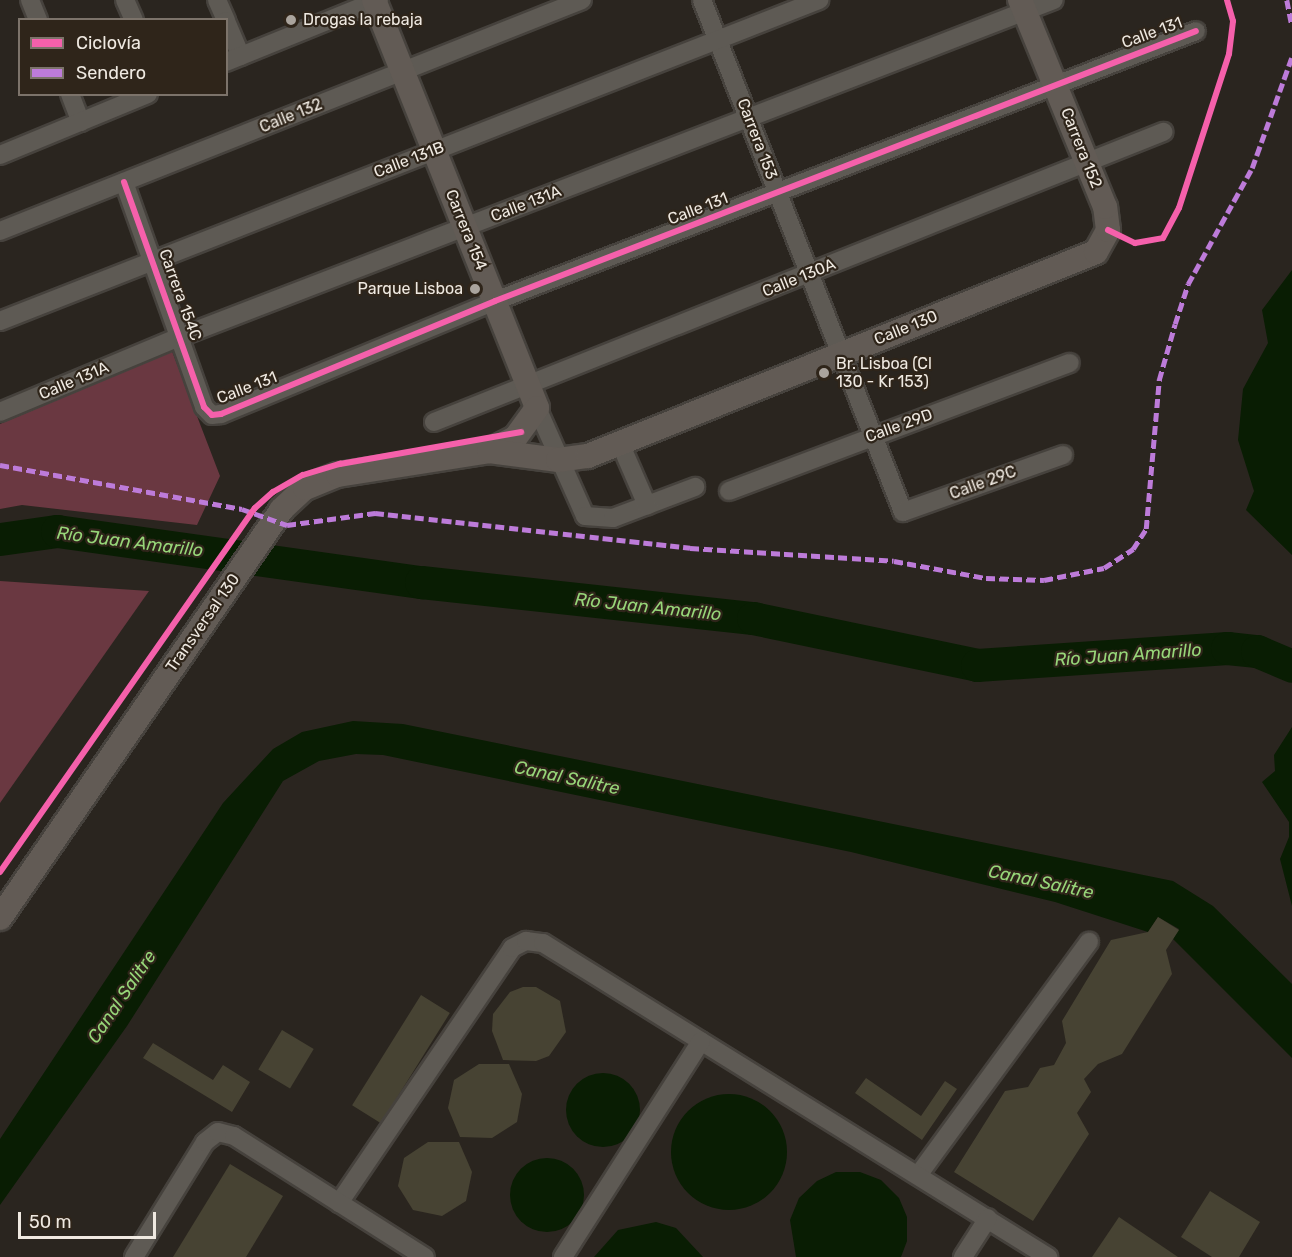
<!DOCTYPE html>
<meta charset="utf-8">
<style>
body{margin:0}
#map{position:relative;width:1292px;height:1257px;overflow:hidden;background:#2a251f;font-family:Rubik,sans-serif}
div>[style]{position:absolute}
.green>*{inset:0;background:#6a3841}
.water>*{inset:0;background:#091d03}
.round{border-radius:50%}
.river>*{height:33px;margin:-16.5px;padding:0 16.5px;transform-origin:16.5px;border-radius:16.5px;background:#091d03}
.building>*{inset:0;background:#474333;transform-origin:0 0}
.roads{filter:drop-shadow(2px 0 #46423d) drop-shadow(-2px 0 #46423d) drop-shadow(0 2px #46423d) drop-shadow(0 -2px #46423d)}
.minor>*{height:18px;margin:-9px;padding:0 9px;transform-origin:9px;border-radius:9px;background:#5e5a54}
.major>*{height:24px;margin:-12px;padding:0 12px;transform-origin:12px;border-radius:12px;background:#625b55}
.quiet>*{height:4.5px;margin-top:-2.25px;transform-origin:0;background:repeating-linear-gradient(90deg,#bd7bd9 0 9px,transparent 0 13.5px)}
.cycleway>*{height:6px;margin:-3px;padding:0 3px;transform-origin:3px;border-radius:3px;background:#f560ab}
.dots>*{width:16px;height:16px;translate:-50% -50%;box-sizing:border-box;border:3px solid #2f251a;border-radius:50%}
span{translate:-50% -50%;white-space:nowrap;text-align:center;line-height:1.15;-webkit-text-stroke:4.5px #2f251a;paint-order:stroke}
.poi-label{font-size:16px;color:#efe9e1}
.left{translate:0 -50%;text-align:left}
.right{translate:-100% -50%;text-align:right}
.street-label{font-size:16px;color:#efe9e1}
.water-label{font-size:18px;color:#97d679;font-style:italic}
.legend{position:absolute;left:18px;top:18px;width:210px;height:78px;box-sizing:border-box;background:#2f251a;border:2px solid #7c736a;margin:0;padding:8px 10px;list-style:none;font-size:18px;color:#efe9e1}
.legend li{display:flex;align-items:center;gap:12px;height:30px}
.legend b{width:30px;border:2px solid #7c736a}
.scale{position:absolute;left:18px;top:1212px;width:138px;height:27px;box-sizing:border-box;border:3px solid #efe9e1;border-top:0;padding-left:8px;font-size:18px;line-height:21px;white-space:nowrap;color:#efe9e1;-webkit-text-stroke:4px #2f251a;paint-order:stroke}
</style>
<div id="map">
<div class="green">
<div style="clip-path:polygon(172px 351px,220px 476px,197px 525px,22px 505px,0 509px,0 424px)"></div>
<div style="clip-path:polygon(0 581px,149px 591px,0 803px)"></div>
</div>
<div class="water">
<div style="clip-path:polygon(1292px 270px,1292px 555px,1246px 510px,1254px 491px,1238px 440px,1243px 389px,1268px 343px,1262px 310px)"></div>
<div style="clip-path:polygon(353px 721px,403px 724px,1173px 881px,1213px 906px,1292px 984px,1292px 1058px,1173px 939px,1179px 929px,1158px 917px,1148px 932px,1055px 902px,851px 852px,383px 755px,356px 754px,319px 761px,283px 781px,127px 1026px,0 1205px,0 1139px,223px 803px,273px 749px,302px 732px)"></div>
<div style="clip-path:polygon(1292px 727px,1292px 906px,1280px 859px,1289px 837px,1289px 822px,1262px 782px,1275px 771px,1274px 755px)"></div>
<div class="round" style="left:566px;top:1073px;width:74px;height:74px"></div>
<div class="round" style="left:671px;top:1094px;width:116px;height:116px"></div>
<div class="round" style="left:510px;top:1158px;width:74px;height:74px"></div>
<div style="clip-path:polygon(836px 1172px,860px 1172px,881px 1180px,899px 1198px,907px 1217px,907px 1241px,901px 1257px,796px 1257px,790px 1220px,799px 1198px,817px 1181px)"></div>
<div style="clip-path:polygon(656px 1222px,676px 1228px,703px 1257px,594px 1257px,618px 1230px)"></div>
</div>
<div class="river">
<div style="left:0;top:539px;width:58px;rotate:-8deg"></div>
<div style="left:57px;top:531px;width:368px;rotate:8deg"></div>
<div style="left:421px;top:582px;width:334px;rotate:6.2deg"></div>
<div style="left:753px;top:618px;width:229px;rotate:11.8deg"></div>
<div style="left:977px;top:665px;width:251px;rotate:-3.9deg"></div>
<div style="left:1227px;top:648px;width:30px;rotate:6deg"></div>
<div style="left:1257px;top:651px;width:38px;rotate:23deg"></div>
</div>
<div class="building">
<div style="clip-path:polygon(1158px 917px,1179px 930px,1166px 950px,1172px 974px,1122px 1054px,1098px 1064px,1084px 1079px,1091px 1092px,1077px 1113px,1089px 1134px,1033px 1221px,954px 1172px,1005px 1091px,1028px 1087px,1040px 1068px,1054px 1065px,1066px 1043px,1062px 1021px,1111px 940px,1148px 932px)"></div>
<div style="clip-path:polygon(523px 987px,536px 987px,560px 1001px,566px 1032px,549px 1056px,536px 1061px,503px 1060px,492px 1031px,493px 1014px,510px 992px)"></div>
<div style="left:421px;top:995px;width:34px;height:130px;rotate:32deg"></div>
<div style="left:282px;top:1030px;width:37px;height:46px;rotate:31deg"></div>
<div style="clip-path:polygon(153px 1043px,213px 1080px,223px 1065px,250px 1082px,232px 1112px,143px 1058px)"></div>
<div style="clip-path:polygon(479px 1064px,509px 1064px,522px 1094px,517px 1122px,492px 1138px,460px 1137px,448px 1108px,454px 1080px)"></div>
<div style="clip-path:polygon(866px 1078px,921px 1116px,945px 1081px,957px 1089px,922px 1140px,855px 1093px)"></div>
<div style="clip-path:polygon(428px 1142px,459px 1142px,472px 1172px,466px 1201px,442px 1216px,413px 1210px,398px 1186px,404px 1158px)"></div>
<div style="clip-path:polygon(230px 1164px,283px 1196px,246px 1257px,173px 1257px)"></div>
<div style="clip-path:polygon(1210px 1191px,1260px 1222px,1239px 1257px,1212px 1257px,1181px 1237px)"></div>
<div style="clip-path:polygon(1119px 1217px,1178px 1257px,1092px 1257px)"></div>
</div>
<div class="roads">
<div class="minor">
<div style="left:30px;top:0;width:22px;rotate:68deg"></div>
<div style="left:125px;top:0;width:22px;rotate:66deg"></div>
<div style="left:217px;top:0;width:22px;rotate:66deg"></div>
<div style="left:702px;top:0;width:550px;rotate:68.57deg"></div>
<div style="left:903px;top:512px;width:170px;rotate:-19.6deg"></div>
<div style="left:226px;top:21px;width:38px;rotate:67deg"></div>
<div style="left:226px;top:62px;width:165px;rotate:-22.1deg"></div>
<div style="left:70px;top:94px;width:30px;rotate:69deg"></div>
<div style="left:0;top:155px;width:160px;rotate:-22.4deg"></div>
<div style="left:124px;top:182px;width:239px;rotate:70.4deg"></div>
<div style="left:204px;top:407px;width:11px;rotate:45deg"></div>
<div style="left:212px;top:415px;width:9px;rotate:-6deg"></div>
<div style="left:221px;top:414px;width:296px;rotate:-22.4deg"></div>
<div style="left:495px;top:301px;width:751px;rotate:-21.06deg"></div>
<div style="left:0;top:231px;width:626px;rotate:-21.65deg"></div>
<div style="left:0;top:321px;width:880px;rotate:-21.4deg"></div>
<div style="left:537px;top:408px;width:118px;rotate:66deg"></div>
<div style="left:585px;top:516px;width:28px;rotate:4deg"></div>
<div style="left:613px;top:518px;width:88px;rotate:-20.7deg"></div>
<div style="left:0;top:412px;width:197px;rotate:-22.7deg"></div>
<div style="left:182px;top:336px;width:934px;rotate:-21.07deg"></div>
<div style="left:434px;top:422px;width:785px;rotate:-21.69deg"></div>
<div style="left:620px;top:443px;width:68px;rotate:66.5deg"></div>
<div style="left:729px;top:491px;width:364px;rotate:-20.6deg"></div>
<div style="left:919px;top:1174px;width:288px;rotate:-53.8deg"></div>
<div style="left:339px;top:1203px;width:308px;rotate:-55.8deg"></div>
<div style="left:512px;top:948px;width:16px;rotate:-27deg"></div>
<div style="left:526px;top:941px;width:17px;rotate:7deg"></div>
<div style="left:543px;top:943px;width:595px;rotate:31.87deg"></div>
<div style="left:134px;top:1257px;width:135px;rotate:-58.3deg"></div>
<div style="left:205px;top:1142px;width:16px;rotate:-38deg"></div>
<div style="left:218px;top:1132px;width:16px;rotate:14deg"></div>
<div style="left:234px;top:1136px;width:226px;rotate:32.4deg"></div>
<div style="left:563px;top:1257px;width:256px;rotate:-57.4deg"></div>
<div style="left:963px;top:1257px;width:46px;rotate:-57.3deg"></div>
</div>
<div class="major">
<div style="left:374px;top:0;width:439px;rotate:68.2deg"></div>
<div style="left:537px;top:408px;width:37px;rotate:126deg"></div>
<div style="left:515px;top:438px;width:29px;rotate:153deg"></div>
<div style="left:0;top:918px;width:495px;rotate:-55.4deg"></div>
<div style="left:281px;top:510px;width:33px;rotate:-43deg"></div>
<div style="left:305px;top:488px;width:35px;rotate:-22deg"></div>
<div style="left:338px;top:475px;width:153px;rotate:-9deg"></div>
<div style="left:489px;top:451px;width:70px;rotate:7.4deg"></div>
<div style="left:558px;top:460px;width:30px;rotate:-8deg"></div>
<div style="left:588px;top:456px;width:547px;rotate:-21.88deg"></div>
<div style="left:1096px;top:252px;width:25px;rotate:-61deg"></div>
<div style="left:1108px;top:230px;width:23px;rotate:-97deg"></div>
<div style="left:1105px;top:207px;width:224px;rotate:-112.3deg"></div>
</div>
</div>
<div class="quiet">
<div style="left:1287px;top:0;width:26px;rotate:79deg"></div>
<div style="left:0;top:465px;width:246px;rotate:10.3deg"></div>
<div style="left:242px;top:509px;width:48px;rotate:19.6deg"></div>
<div style="left:287px;top:525px;width:89px;rotate:-7.8deg"></div>
<div style="left:375px;top:513px;width:317px;rotate:6.3deg"></div>
<div style="left:690px;top:548px;width:204px;rotate:3.6deg"></div>
<div style="left:894px;top:561px;width:94px;rotate:10.5deg"></div>
<div style="left:986px;top:578px;width:58px;rotate:2deg"></div>
<div style="left:1044px;top:580px;width:61px;rotate:-11.3deg"></div>
<div style="left:1104px;top:568px;width:35px;rotate:-33deg"></div>
<div style="left:1133px;top:549px;width:24px;rotate:-57deg"></div>
<div style="left:1146px;top:529px;width:150px;rotate:-85deg"></div>
<div style="left:1159px;top:380px;width:58px;rotate:-74.1deg"></div>
<div style="left:1175px;top:324px;width:42px;rotate:-72deg"></div>
<div style="left:1188px;top:284px;width:132px;rotate:-61.1deg"></div>
<div style="left:1252px;top:168px;width:119px;rotate:-70.3deg"></div>
</div>
<div class="cycleway">
<div style="left:124px;top:182px;width:239px;rotate:70.4deg"></div>
<div style="left:204px;top:407px;width:11px;rotate:45deg"></div>
<div style="left:212px;top:415px;width:9px;rotate:-6deg"></div>
<div style="left:221px;top:414px;width:296px;rotate:-22.4deg"></div>
<div style="left:495px;top:301px;width:751px;rotate:-21.06deg"></div>
<div style="left:1108px;top:230px;width:30px;rotate:26deg"></div>
<div style="left:1135px;top:243px;width:28px;rotate:-10deg"></div>
<div style="left:1163px;top:238px;width:34px;rotate:-62deg"></div>
<div style="left:1179px;top:208px;width:162px;rotate:-72deg"></div>
<div style="left:1229px;top:54px;width:33px;rotate:-83deg"></div>
<div style="left:1233px;top:21px;width:22px;rotate:-106deg"></div>
<div style="left:0;top:872px;width:444px;rotate:-55deg"></div>
<div style="left:255px;top:508px;width:24px;rotate:-42deg"></div>
<div style="left:273px;top:492px;width:34px;rotate:-30deg"></div>
<div style="left:303px;top:475px;width:39px;rotate:-17deg"></div>
<div style="left:340px;top:464px;width:184px;rotate:-10deg"></div>
</div>
<div class="dots">
<div style="left:291px;top:20px;background:#aaa49d"></div>
<div style="left:475px;top:289px;background:#aaa49d"></div>
<div style="left:824px;top:373px;background:#aaa49d"></div>
</div>
<div class="poi-label">
<span class="left" style="left:303px;top:20px">Drogas la rebaja</span>
<span class="right" style="left:463px;top:289px">Parque Lisboa</span>
<span class="left" style="left:836px;top:373px">Br. Lisboa (Cl<br>130 - Kr 153)</span>
</div>
<div class="street-label">
<span style="left:1152px;top:33px;rotate:-20deg">Calle 131</span>
<span style="left:291px;top:116px;rotate:-22deg">Calle 132</span>
<span style="left:757px;top:139px;rotate:69deg">Carrera 153</span>
<span style="left:1081px;top:148px;rotate:68deg">Carrera 152</span>
<span style="left:409px;top:160px;rotate:-21deg">Calle 131B</span>
<span style="left:526px;top:204px;rotate:-21deg">Calle 131A</span>
<span style="left:698px;top:209px;rotate:-21deg">Calle 131</span>
<span style="left:466px;top:230px;rotate:68deg">Carrera 154</span>
<span style="left:799px;top:278px;rotate:-22deg">Calle 130A</span>
<span style="left:180px;top:295px;rotate:70deg">Carrera 154C</span>
<span style="left:906px;top:328px;rotate:-22deg">Calle 130</span>
<span style="left:74px;top:381px;rotate:-23deg">Calle 131A</span>
<span style="left:247px;top:388px;rotate:-21deg">Calle 131</span>
<span style="left:899px;top:426px;rotate:-20deg">Calle 29D</span>
<span style="left:983px;top:483px;rotate:-20deg">Calle 29C</span>
<span style="left:203px;top:623px;rotate:-55deg">Transversal 130</span>
</div>
<div class="water-label">
<span style="left:130px;top:542px;rotate:7deg">Río Juan Amarillo</span>
<span style="left:648px;top:607px;rotate:6deg">Río Juan Amarillo</span>
<span style="left:1128px;top:655px;rotate:-4deg">Río Juan Amarillo</span>
<span style="left:567px;top:778px;rotate:12deg">Canal Salitre</span>
<span style="left:1041px;top:882px;rotate:12deg">Canal Salitre</span>
<span style="left:122px;top:997px;rotate:-56deg">Canal Salitre</span>
</div>
<ul class="legend">
<li><b style="height:8px;background:#f560ab"></b>Ciclovía</li>
<li><b style="height:8px;background:#bd7bd9"></b>Sendero</li>
</ul>
<div class="scale">50 m</div>
</div>
